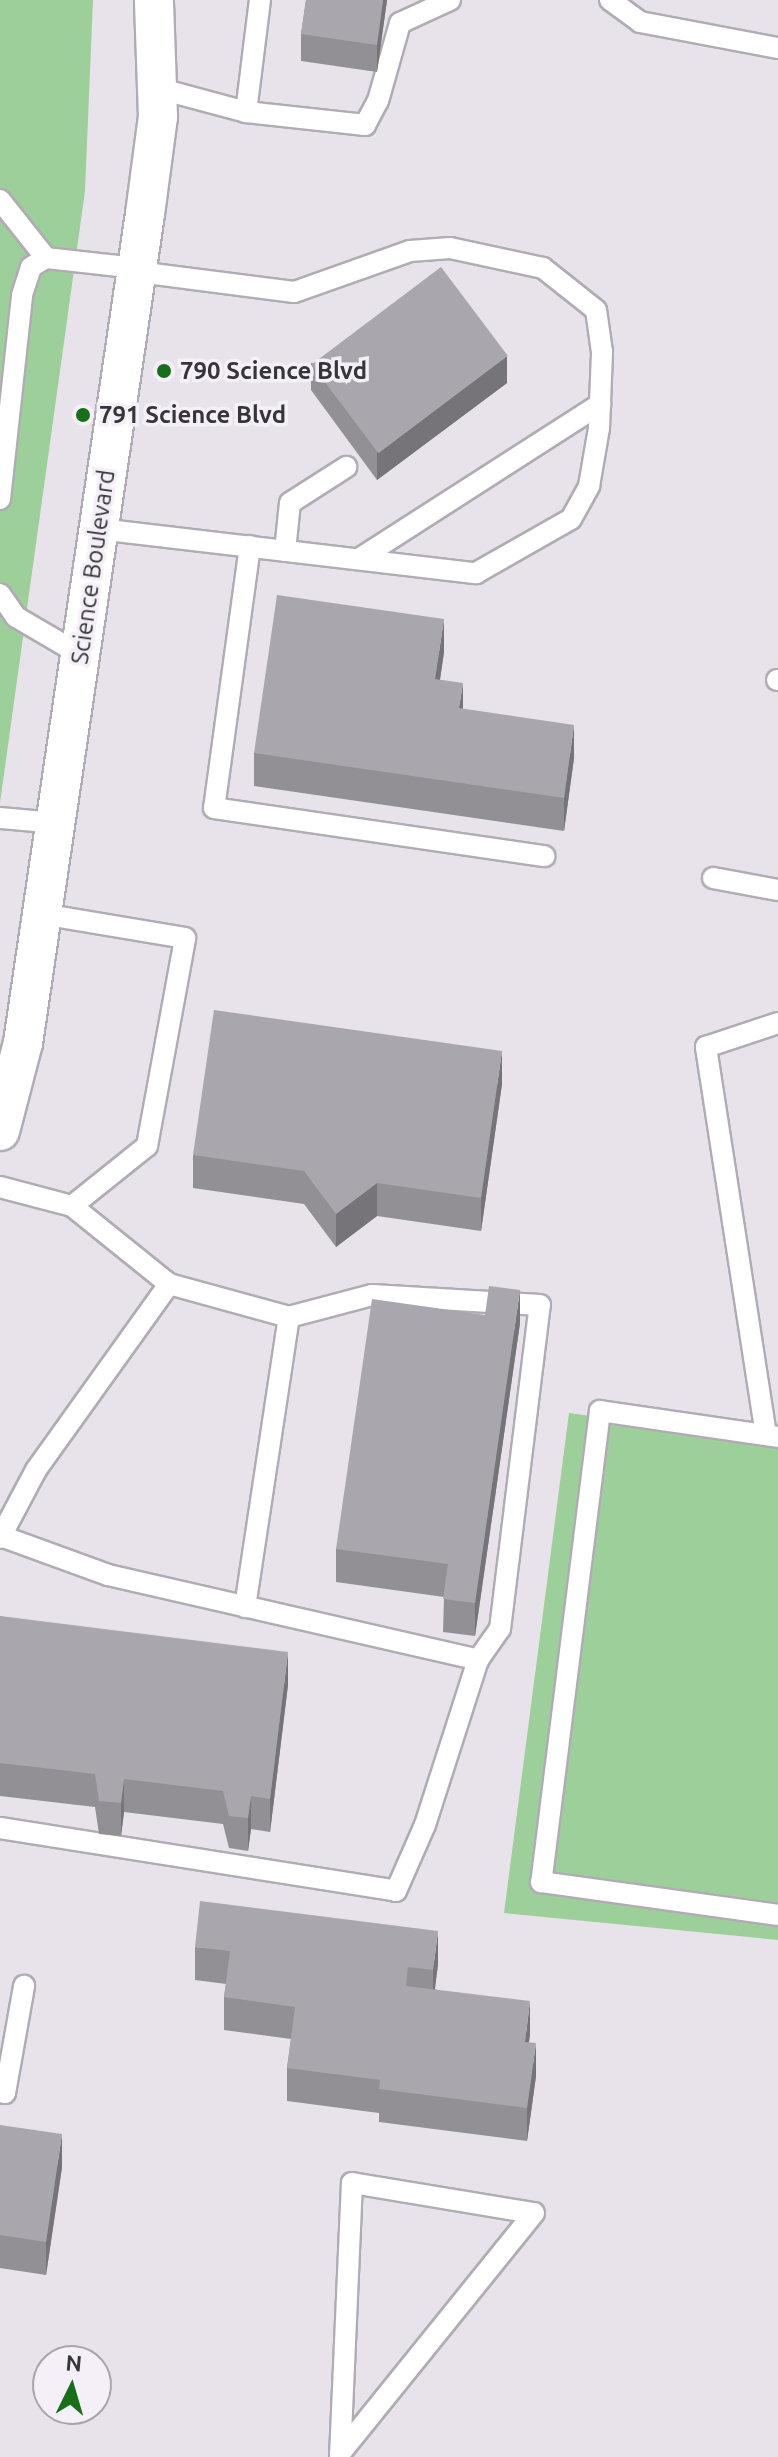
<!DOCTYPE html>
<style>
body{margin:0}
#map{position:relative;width:778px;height:2457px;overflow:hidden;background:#e8e3ea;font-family:Ubuntu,sans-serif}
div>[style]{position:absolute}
.green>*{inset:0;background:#9dcf9a}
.roads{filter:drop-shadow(2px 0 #b1acb4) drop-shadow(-2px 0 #b1acb4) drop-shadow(0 2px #b1acb4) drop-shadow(0 -2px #b1acb4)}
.lane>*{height:20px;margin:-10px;padding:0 10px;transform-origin:10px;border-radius:10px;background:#fff}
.street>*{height:38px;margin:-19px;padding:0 19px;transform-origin:19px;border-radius:19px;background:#fff}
.wall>*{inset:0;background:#928f95}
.shaded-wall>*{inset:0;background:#777479}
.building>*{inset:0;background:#aaa6ad;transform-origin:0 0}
.dots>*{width:22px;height:22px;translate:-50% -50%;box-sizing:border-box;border:4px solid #f5f0f8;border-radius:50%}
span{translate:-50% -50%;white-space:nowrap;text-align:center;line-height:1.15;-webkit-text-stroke:7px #f5f0f8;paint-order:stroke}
.poi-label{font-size:24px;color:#373538;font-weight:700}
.left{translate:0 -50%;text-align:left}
.street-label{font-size:24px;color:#373538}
.north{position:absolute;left:32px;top:2345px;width:80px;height:80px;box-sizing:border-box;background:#f5f0f8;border:2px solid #a9a5ab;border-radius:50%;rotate:5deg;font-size:22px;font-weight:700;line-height:32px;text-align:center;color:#373538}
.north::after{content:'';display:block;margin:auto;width:28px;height:36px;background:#186f1a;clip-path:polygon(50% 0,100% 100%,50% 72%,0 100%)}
</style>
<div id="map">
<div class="green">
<div style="clip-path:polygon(0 0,93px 0,85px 191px,0 803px)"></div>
<div style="clip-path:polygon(569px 1413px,778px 1442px,778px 1940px,504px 1913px)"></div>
</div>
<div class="roads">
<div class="lane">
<div style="left:610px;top:0;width:37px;rotate:36deg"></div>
<div style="left:640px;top:22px;width:140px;rotate:10.7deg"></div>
<div style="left:157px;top:88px;width:92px;rotate:15.1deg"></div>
<div style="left:246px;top:112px;width:120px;rotate:6.2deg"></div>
<div style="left:365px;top:125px;width:27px;rotate:-62deg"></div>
<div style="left:378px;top:101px;width:81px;rotate:-74.2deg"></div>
<div style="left:400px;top:23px;width:55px;rotate:-24.7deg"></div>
<div style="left:246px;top:112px;width:113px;rotate:-82.9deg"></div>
<div style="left:0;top:200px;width:74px;rotate:51.6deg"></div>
<div style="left:0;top:499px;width:205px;rotate:-83.8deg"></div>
<div style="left:22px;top:295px;width:29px;rotate:-72deg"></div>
<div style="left:31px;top:267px;width:17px;rotate:-31deg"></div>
<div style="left:46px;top:258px;width:92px;rotate:6.3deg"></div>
<div style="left:99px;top:529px;width:380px;rotate:6.7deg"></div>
<div style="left:476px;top:573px;width:109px;rotate:-29.6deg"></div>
<div style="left:571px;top:519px;width:38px;rotate:-61deg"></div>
<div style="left:589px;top:486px;width:59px;rotate:-80.2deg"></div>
<div style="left:599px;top:428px;width:76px;rotate:-87.7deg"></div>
<div style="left:602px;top:352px;width:42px;rotate:-98.1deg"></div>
<div style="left:596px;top:310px;width:68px;rotate:-141.6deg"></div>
<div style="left:543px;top:268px;width:95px;rotate:-167.9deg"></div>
<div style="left:450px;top:248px;width:40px;rotate:175.7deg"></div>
<div style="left:410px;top:251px;width:123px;rotate:160.5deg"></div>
<div style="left:294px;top:292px;width:158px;rotate:-172.7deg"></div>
<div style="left:250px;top:546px;width:264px;rotate:97.8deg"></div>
<div style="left:214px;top:808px;width:334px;rotate:8.3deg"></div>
<div style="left:285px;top:551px;width:48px;rotate:-84.1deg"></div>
<div style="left:290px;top:503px;width:67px;rotate:-32.7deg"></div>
<div style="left:359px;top:559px;width:287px;rotate:-32.7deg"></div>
<div style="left:0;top:594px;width:28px;rotate:55deg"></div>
<div style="left:16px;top:617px;width:75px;rotate:30.3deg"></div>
<div style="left:777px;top:680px;width:1px"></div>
<div style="left:0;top:818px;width:56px;rotate:5.1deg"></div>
<div style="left:713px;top:878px;width:66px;rotate:10.5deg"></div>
<div style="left:0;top:1187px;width:74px;rotate:14.8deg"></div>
<div style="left:72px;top:1206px;width:96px;rotate:-38.7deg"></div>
<div style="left:147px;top:1146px;width:211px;rotate:-79.6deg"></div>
<div style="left:185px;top:938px;width:145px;rotate:-170.5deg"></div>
<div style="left:766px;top:1435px;width:393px;rotate:-98.8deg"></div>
<div style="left:706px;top:1047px;width:76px;rotate:-18.4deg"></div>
<div style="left:778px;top:1437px;width:180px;rotate:-171.7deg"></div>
<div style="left:600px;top:1411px;width:475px;rotate:97.1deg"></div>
<div style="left:541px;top:1882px;width:239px;rotate:7.9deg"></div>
<div style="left:1px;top:1536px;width:114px;rotate:20deg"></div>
<div style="left:108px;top:1575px;width:380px;rotate:12.9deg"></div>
<div style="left:0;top:1538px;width:77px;rotate:-62.1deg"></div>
<div style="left:36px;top:1470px;width:229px;rotate:-54.4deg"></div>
<div style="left:169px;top:1284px;width:124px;rotate:-141.2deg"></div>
<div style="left:245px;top:1607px;width:293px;rotate:-81.4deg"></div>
<div style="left:0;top:1828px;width:401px;rotate:9deg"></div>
<div style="left:396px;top:1891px;width:72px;rotate:-66.3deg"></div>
<div style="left:425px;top:1825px;width:173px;rotate:-72.2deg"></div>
<div style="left:478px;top:1660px;width:38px;rotate:-55deg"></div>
<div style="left:500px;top:1629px;width:326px;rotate:-83deg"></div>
<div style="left:540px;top:1305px;width:168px;rotate:-176.6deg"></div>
<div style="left:372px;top:1295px;width:86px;rotate:165.2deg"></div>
<div style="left:289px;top:1317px;width:124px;rotate:-164.6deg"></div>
<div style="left:0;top:2092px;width:5px;rotate:11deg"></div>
<div style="left:5px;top:2093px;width:109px;rotate:-79.9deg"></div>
<div style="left:340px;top:2457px;width:274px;rotate:-87.5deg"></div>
<div style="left:352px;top:2183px;width:184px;rotate:9.4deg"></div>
<div style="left:534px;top:2213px;width:309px;rotate:128.9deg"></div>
</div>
<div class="street">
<div style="left:0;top:1131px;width:91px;rotate:-75.4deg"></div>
<div style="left:23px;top:1043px;width:838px;rotate:-81.63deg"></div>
<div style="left:145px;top:214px;width:98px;rotate:-82.4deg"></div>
<div style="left:158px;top:117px;width:117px;rotate:-92deg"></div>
</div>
</div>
<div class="wall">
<div style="clip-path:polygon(306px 0,387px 0,377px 72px,301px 61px,301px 34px)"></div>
<div style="clip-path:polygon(311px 363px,507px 383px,377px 480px,311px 390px)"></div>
<div style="clip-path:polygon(444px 652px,440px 680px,463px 709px,574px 758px,564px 831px,254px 786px,254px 753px)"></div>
<div style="clip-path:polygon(502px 1084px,481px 1231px,377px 1216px,336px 1247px,304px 1204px,193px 1188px,193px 1155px)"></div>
<div style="clip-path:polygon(520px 1323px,475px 1636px,443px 1632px,444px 1597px,336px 1582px,336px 1549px)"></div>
<div style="clip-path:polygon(0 1616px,288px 1685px,270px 1832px,251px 1829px,248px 1851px,229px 1848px,223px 1824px,124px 1812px,121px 1836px,99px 1834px,95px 1807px,0 1796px)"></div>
<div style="clip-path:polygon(195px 1947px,438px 1964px,435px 1989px,530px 2034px,529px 2042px,536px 2076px,527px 2141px,379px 2122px,379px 2113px,287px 2101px,287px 2068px,291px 2039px,224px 2030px,224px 1997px,226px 1984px,195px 1980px)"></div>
<div style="clip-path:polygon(0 2125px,62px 2167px,46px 2275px,0 2268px)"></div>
</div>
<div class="shaded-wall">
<div style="clip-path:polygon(383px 0,387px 0,377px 72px,377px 45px)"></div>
<div style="clip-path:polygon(507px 356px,507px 383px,377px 480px,377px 452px)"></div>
<div style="clip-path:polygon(444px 619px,444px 652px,435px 712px,435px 679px)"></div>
<div style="clip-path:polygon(463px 683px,463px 716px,459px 708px)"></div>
<div style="clip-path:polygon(574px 725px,574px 758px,564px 831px,564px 798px)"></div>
<div style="clip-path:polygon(502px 1051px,502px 1084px,481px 1231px,481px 1198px)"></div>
<div style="clip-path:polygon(377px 1183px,377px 1216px,336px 1247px,336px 1214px)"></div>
<div style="clip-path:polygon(520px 1290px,520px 1323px,475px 1636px,475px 1603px)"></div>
<div style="clip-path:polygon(288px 1652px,288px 1685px,270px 1832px,270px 1799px)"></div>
<div style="clip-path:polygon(124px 1779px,124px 1812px,121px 1836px,121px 1803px)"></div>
<div style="clip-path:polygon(251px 1796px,251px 1829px,248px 1851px,248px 1818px)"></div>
<div style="clip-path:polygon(438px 1931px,438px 1964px,433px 2003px,433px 1970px)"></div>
<div style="clip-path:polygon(530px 2001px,530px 2034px,525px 2075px,525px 2042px)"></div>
<div style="clip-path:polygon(536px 2043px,536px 2076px,527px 2141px,527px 2108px)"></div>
<div style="clip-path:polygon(62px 2134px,62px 2167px,46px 2275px,46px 2242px)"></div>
</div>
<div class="building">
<div style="clip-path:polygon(306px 0,383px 0,377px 45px,301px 34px)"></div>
<div style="left:441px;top:267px;width:111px;height:162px;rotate:53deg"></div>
<div style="clip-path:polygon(277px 595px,444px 619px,435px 679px,463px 683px,459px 708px,574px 725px,564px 798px,254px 753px)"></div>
<div style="clip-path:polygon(214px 1010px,502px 1051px,481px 1198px,377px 1183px,336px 1214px,304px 1171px,193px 1155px)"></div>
<div style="clip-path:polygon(489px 1286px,520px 1290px,475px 1603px,443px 1599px,448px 1564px,336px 1549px,372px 1299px,485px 1315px)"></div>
<div style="clip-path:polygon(0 1616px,288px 1652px,270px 1799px,251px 1796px,248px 1818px,229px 1816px,223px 1791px,124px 1779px,121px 1803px,99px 1801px,95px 1774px,0 1763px)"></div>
<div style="clip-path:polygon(200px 1901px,438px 1931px,433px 1970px,408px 1967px,406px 1986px,530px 2001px,525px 2042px,536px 2043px,527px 2108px,379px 2089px,380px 2080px,287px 2068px,295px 2007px,224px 1997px,230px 1951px,195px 1947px)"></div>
<div style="clip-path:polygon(0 2125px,62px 2134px,46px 2242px,0 2235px)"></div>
</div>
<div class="dots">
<div style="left:164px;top:371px;background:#186f1a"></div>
<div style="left:83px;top:415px;background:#186f1a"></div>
</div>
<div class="poi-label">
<span class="left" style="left:180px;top:371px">790 Science Blvd</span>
<span class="left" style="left:99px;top:415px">791 Science Blvd</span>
</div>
<div class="street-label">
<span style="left:93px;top:567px;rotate:-82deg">Science Boulevard</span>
</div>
<div class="north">N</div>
</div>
